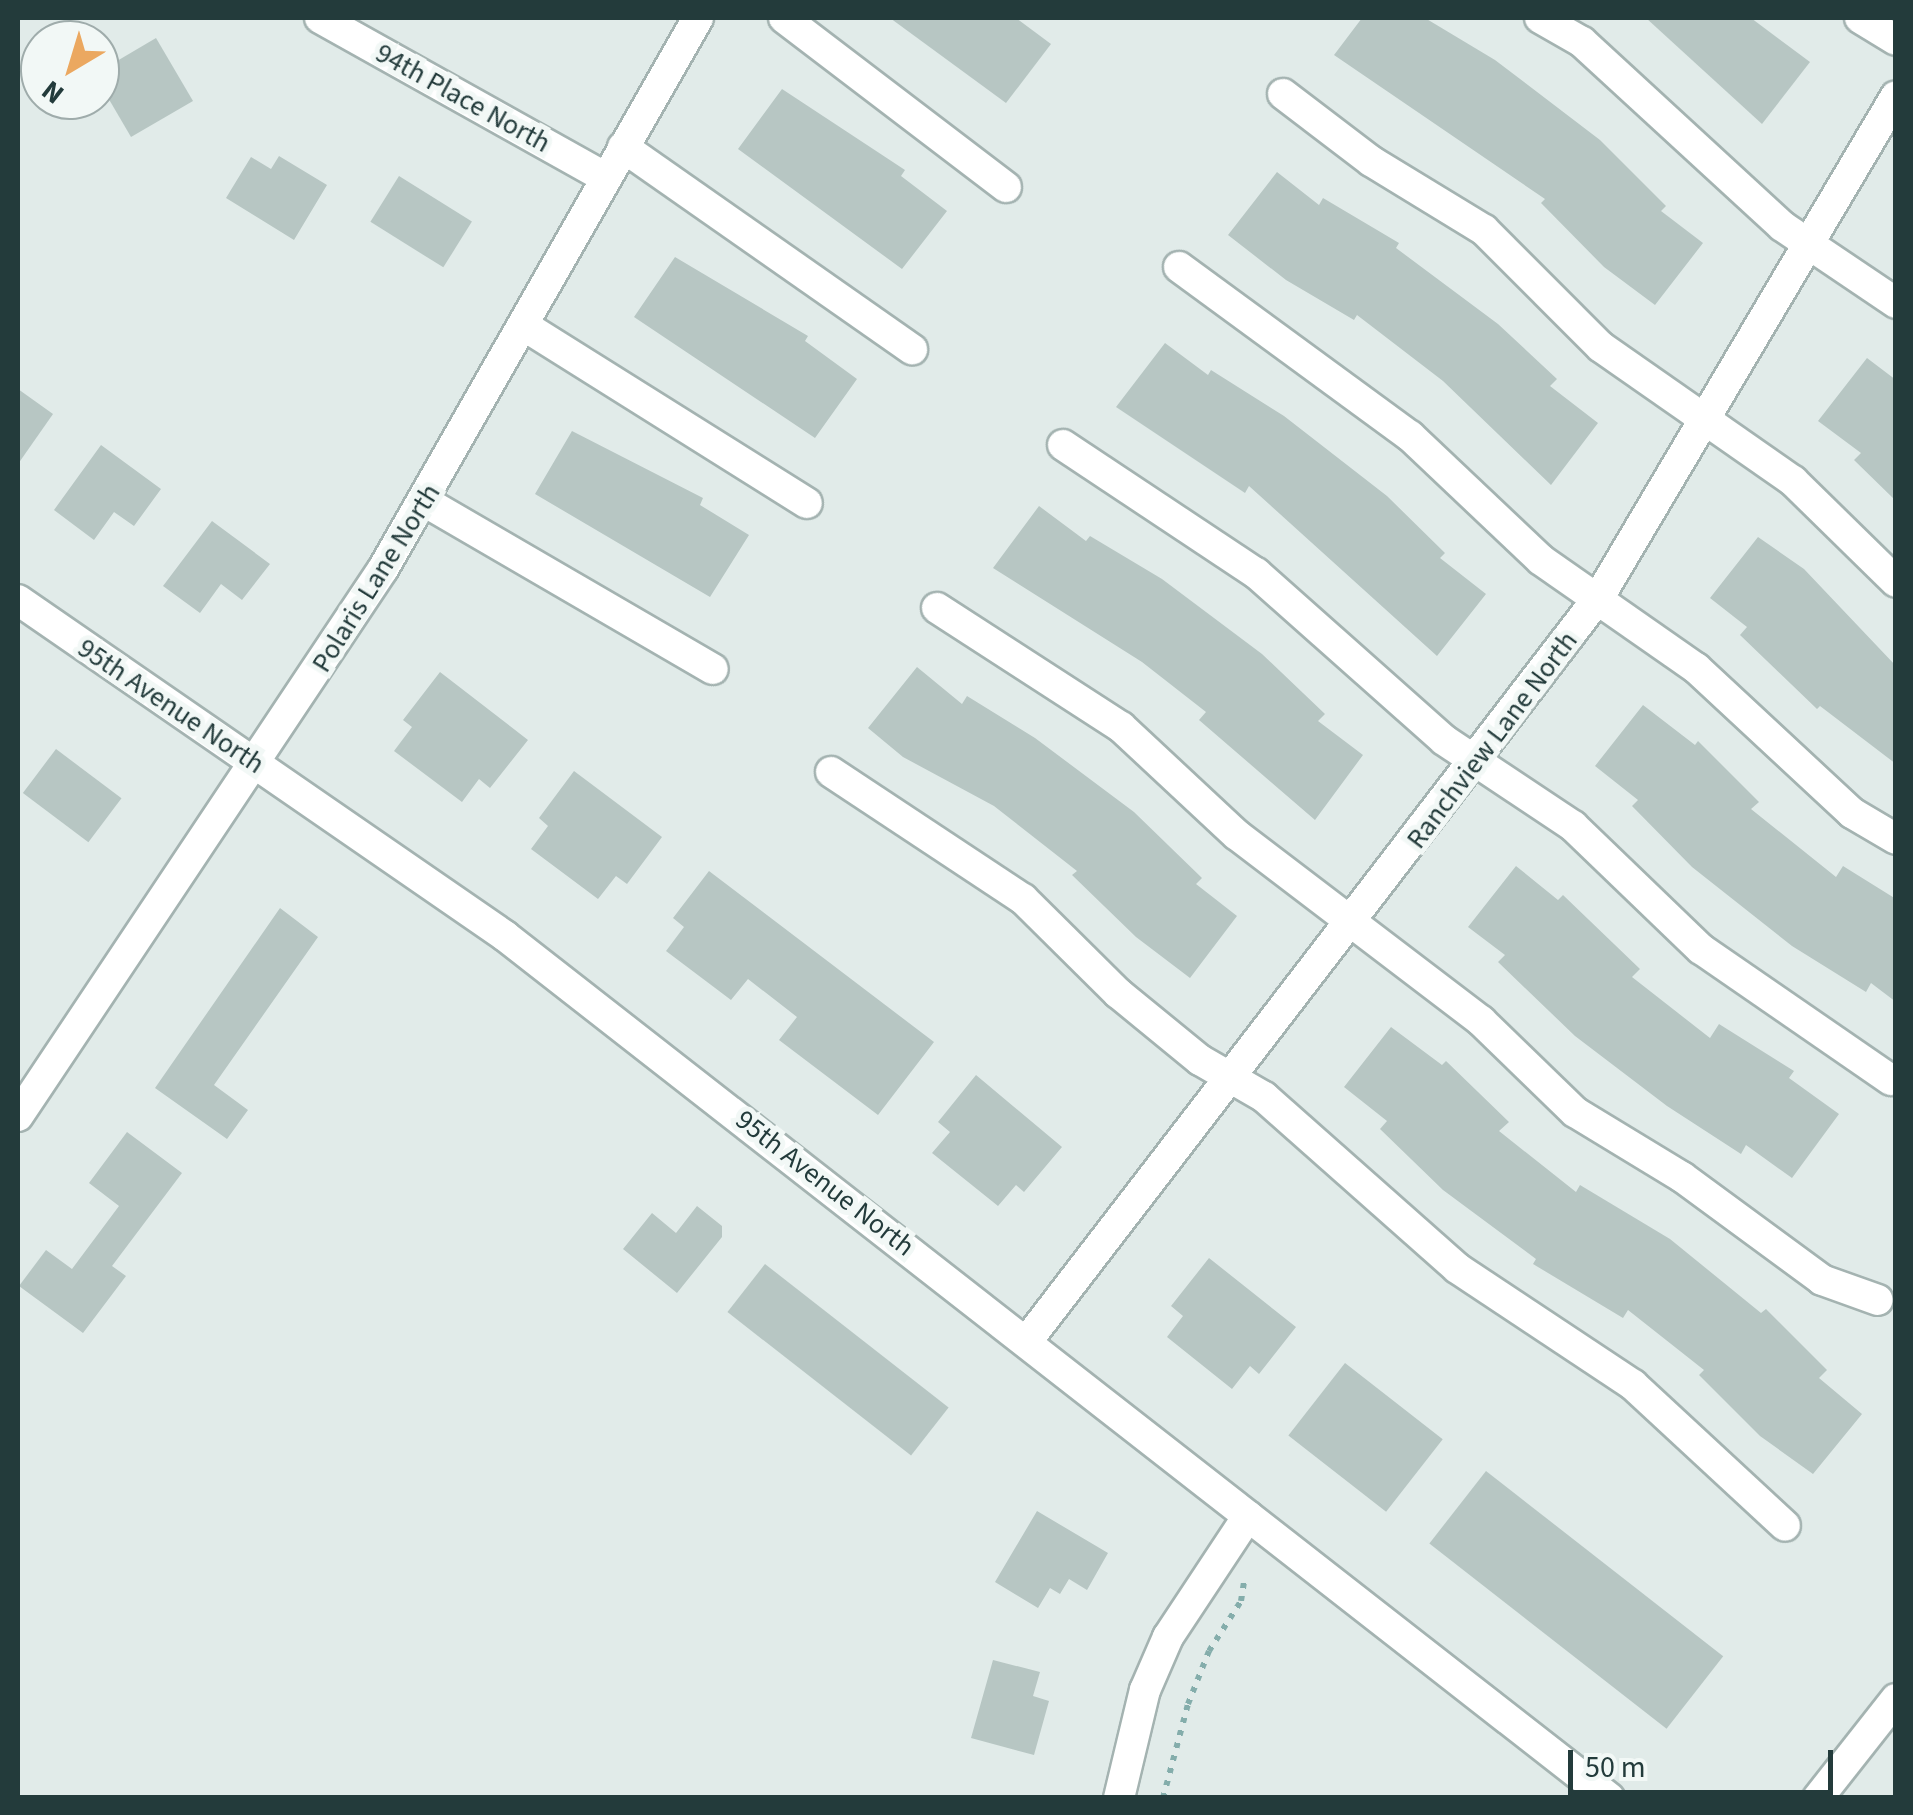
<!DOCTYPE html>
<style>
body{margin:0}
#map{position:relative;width:1913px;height:1815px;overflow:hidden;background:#e1ebe9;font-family:"Source Sans 3",sans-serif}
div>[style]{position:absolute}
.building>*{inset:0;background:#b7c6c3;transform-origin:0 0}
.path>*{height:6px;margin-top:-3px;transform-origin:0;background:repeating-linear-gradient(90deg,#84adab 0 5px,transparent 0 13px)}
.roads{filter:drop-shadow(2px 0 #a4b3b1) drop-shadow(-2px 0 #a4b3b1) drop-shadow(0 2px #a4b3b1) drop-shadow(0 -2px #a4b3b1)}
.minor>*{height:30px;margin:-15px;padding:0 15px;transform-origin:15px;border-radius:15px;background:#fff}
span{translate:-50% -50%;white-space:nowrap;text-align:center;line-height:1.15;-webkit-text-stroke:10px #f2f8f6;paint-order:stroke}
.street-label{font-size:28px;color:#233b3b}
.frame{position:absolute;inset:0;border:20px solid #233b3b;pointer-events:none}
.north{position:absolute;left:20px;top:20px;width:100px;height:100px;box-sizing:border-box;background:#f2f8f6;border:2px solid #9facab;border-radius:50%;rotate:218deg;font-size:28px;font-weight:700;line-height:40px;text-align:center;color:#233b3b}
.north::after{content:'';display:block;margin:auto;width:35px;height:45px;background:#eba860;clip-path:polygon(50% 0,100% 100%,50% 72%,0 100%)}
.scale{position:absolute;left:1568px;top:1750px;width:265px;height:45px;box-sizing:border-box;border:5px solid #233b3b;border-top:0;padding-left:12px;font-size:30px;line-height:35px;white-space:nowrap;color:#233b3b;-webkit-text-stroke:8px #f2f8f6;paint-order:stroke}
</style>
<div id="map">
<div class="building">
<div style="clip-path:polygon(890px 18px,1016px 18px,1051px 44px,1006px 103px)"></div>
<div style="clip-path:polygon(1362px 18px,1425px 18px,1495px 60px,1600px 140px,1666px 206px,1661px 211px,1703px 243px,1655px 305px,1604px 267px,1541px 203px,1545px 199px,1334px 55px)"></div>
<div style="clip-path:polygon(1646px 18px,1751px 18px,1810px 62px,1762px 124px)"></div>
<div style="clip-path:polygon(156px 38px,193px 101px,131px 137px,100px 84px,100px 71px)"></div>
<div style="clip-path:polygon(782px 89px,905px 170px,901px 176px,947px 211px,902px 269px,738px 149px)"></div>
<div style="clip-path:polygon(279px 156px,327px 185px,294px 240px,226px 198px,251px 157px,271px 169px)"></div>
<div style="clip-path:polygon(1277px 172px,1319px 205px,1323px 198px,1399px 243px,1396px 248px,1498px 324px,1557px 379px,1550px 386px,1598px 423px,1551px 485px,1443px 381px,1357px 315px,1354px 320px,1286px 280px,1228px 235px)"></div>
<div style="left:399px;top:176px;width:86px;height:54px;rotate:32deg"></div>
<div style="clip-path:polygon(675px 257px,808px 336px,805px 341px,857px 379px,815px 438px,634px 317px)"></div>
<div style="clip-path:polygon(1165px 343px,1208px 375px,1211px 370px,1284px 416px,1387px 496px,1445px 553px,1440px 558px,1486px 594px,1437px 656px,1249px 486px,1245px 493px,1116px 407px)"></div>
<div style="clip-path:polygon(1867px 358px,1896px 380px,1896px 501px,1854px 460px,1861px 453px,1818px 421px)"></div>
<div style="clip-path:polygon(18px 389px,53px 414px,18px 464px)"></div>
<div style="clip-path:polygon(572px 431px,703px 498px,700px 505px,749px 535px,710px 597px,535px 494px)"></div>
<div style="clip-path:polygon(101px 445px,161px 489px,134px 526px,114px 512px,94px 540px,54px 510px)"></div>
<div style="clip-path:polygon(1039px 506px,1086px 541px,1090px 536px,1162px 579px,1262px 654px,1325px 714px,1318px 721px,1363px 755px,1315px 820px,1199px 720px,1206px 712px,1142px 662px,993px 568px)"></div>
<div style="clip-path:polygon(212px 521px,270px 564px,242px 600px,221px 584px,200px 613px,163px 586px)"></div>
<div style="clip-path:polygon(1758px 537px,1804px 569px,1896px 666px,1896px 764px,1820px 706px,1817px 709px,1740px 635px,1747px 627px,1710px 598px)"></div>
<div style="clip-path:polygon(917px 667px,962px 704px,967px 696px,1035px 738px,1134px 812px,1202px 878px,1196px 884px,1237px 916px,1190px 978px,1136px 937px,1072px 875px,1077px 871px,994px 806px,903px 757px,868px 728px)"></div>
<div style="clip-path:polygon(440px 672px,528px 740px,490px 788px,479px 779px,462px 802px,394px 751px,412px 727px,403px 720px)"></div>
<div style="clip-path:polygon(1643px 705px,1695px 745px,1698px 741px,1759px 802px,1751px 809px,1836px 877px,1843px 866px,1896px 899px,1896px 1002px,1871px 983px,1866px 992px,1792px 946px,1692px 867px,1632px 806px,1638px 800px,1595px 766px)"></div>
<div style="left:56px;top:749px;width:82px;height:55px;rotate:37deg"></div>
<div style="clip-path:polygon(574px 771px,662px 837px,627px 884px,616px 876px,598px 899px,531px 849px,548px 826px,539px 818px)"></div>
<div style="clip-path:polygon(1516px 866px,1558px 900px,1563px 895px,1640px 969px,1632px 977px,1710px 1038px,1719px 1024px,1794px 1071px,1789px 1078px,1839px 1114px,1792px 1178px,1746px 1145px,1741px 1154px,1667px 1106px,1575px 1036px,1498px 962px,1505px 955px,1468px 927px)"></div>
<div style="clip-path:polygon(709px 871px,934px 1042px,878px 1115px,779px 1040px,797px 1017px,748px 979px,731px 1000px,666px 951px,684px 927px,673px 918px)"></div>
<div style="clip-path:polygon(280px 908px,318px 937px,214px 1085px,248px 1110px,227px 1139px,155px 1088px)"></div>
<div style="clip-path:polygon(1391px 1027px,1442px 1065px,1446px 1061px,1509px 1122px,1499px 1131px,1576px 1192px,1580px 1185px,1670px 1239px,1761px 1313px,1766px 1309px,1827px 1370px,1819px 1378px,1862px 1414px,1813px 1474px,1760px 1436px,1699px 1375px,1704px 1370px,1628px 1310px,1623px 1318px,1533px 1264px,1536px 1259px,1443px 1190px,1380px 1129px,1387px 1121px,1344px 1087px)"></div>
<div style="clip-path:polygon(976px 1075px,1062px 1147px,1024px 1192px,1016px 1185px,998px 1206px,932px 1153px,950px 1132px,938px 1122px)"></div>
<div style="clip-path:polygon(127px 1132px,182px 1173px,112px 1266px,126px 1276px,83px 1333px,19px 1286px,46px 1250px,72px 1269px,119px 1206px,89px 1183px)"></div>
<div style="clip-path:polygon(697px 1206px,722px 1226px,722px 1237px,677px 1293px,623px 1249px,652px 1213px,676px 1233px)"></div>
<div style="clip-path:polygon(1209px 1258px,1296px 1327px,1259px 1374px,1250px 1366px,1232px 1389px,1167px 1337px,1183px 1316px,1171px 1306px)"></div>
<div style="left:765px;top:1264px;width:233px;height:61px;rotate:38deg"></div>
<div style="left:1345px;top:1363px;width:124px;height:92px;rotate:38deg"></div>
<div style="left:1486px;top:1471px;width:301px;height:92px;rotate:38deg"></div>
<div style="clip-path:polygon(1037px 1511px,1108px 1553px,1087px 1590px,1069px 1579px,1060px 1594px,1050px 1588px,1038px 1608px,995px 1582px)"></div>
<div style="clip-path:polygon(993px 1660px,1040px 1672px,1033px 1696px,1049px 1701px,1034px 1755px,971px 1738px)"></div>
</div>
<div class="path">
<div style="left:1163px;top:1798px;width:97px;rotate:-75.1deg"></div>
<div style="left:1188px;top:1704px;width:57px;rotate:-68.4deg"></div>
<div style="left:1209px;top:1651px;width:59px;rotate:-57.4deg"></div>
<div style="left:1241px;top:1601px;width:20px;rotate:-81deg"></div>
</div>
<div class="roads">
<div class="minor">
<div style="left:320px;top:18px;width:328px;rotate:29.2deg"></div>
<div style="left:784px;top:18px;width:279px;rotate:37.3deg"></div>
<div style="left:1540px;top:18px;width:48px;rotate:29.7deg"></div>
<div style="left:1582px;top:42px;width:272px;rotate:42.6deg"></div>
<div style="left:1782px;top:226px;width:138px;rotate:34deg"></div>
<div style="left:1860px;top:18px;width:42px;rotate:31.4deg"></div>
<div style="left:1283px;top:94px;width:111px;rotate:37.3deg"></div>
<div style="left:1371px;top:161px;width:132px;rotate:31.4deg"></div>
<div style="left:1484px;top:230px;width:165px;rotate:45deg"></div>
<div style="left:1601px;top:347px;width:234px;rotate:34.9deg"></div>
<div style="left:1793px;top:481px;width:144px;rotate:44.4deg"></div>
<div style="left:623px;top:147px;width:353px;rotate:35deg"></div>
<div style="left:1179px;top:267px;width:286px;rotate:36.2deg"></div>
<div style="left:1410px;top:436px;width:180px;rotate:43.4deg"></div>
<div style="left:1541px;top:560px;width:189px;rotate:34.9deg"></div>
<div style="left:1696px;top:668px;width:213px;rotate:42.9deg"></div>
<div style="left:1852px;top:813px;width:51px;rotate:30.6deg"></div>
<div style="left:523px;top:325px;width:335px;rotate:32.1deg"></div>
<div style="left:1063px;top:445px;width:232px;rotate:33.6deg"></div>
<div style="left:1256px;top:573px;width:251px;rotate:41.6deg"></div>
<div style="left:1444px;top:740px;width:155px;rotate:33.7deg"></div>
<div style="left:1573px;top:826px;width:178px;rotate:43.9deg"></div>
<div style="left:1701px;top:949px;width:231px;rotate:34.6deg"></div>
<div style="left:424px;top:501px;width:334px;rotate:30.2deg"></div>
<div style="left:18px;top:600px;width:592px;rotate:34.6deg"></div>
<div style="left:505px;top:936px;width:1401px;rotate:37.98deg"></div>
<div style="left:937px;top:608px;width:219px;rotate:32.9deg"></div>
<div style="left:1121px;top:727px;width:158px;rotate:43deg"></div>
<div style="left:1237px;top:835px;width:307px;rotate:37.3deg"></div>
<div style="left:1481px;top:1021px;width:131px;rotate:44.1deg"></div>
<div style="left:1575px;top:1112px;width:125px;rotate:31.3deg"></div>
<div style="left:1682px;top:1177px;width:174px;rotate:36.3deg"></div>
<div style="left:1822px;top:1280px;width:59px;rotate:19.7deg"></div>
<div style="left:831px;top:772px;width:230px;rotate:33.5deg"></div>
<div style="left:1023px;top:899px;width:134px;rotate:44.7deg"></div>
<div style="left:1118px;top:993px;width:106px;rotate:39.3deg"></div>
<div style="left:1200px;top:1060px;width:74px;rotate:30deg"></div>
<div style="left:1264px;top:1097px;width:258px;rotate:41.5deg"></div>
<div style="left:1457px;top:1268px;width:211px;rotate:33.6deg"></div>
<div style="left:1633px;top:1385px;width:207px;rotate:42.8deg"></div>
<div style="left:18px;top:1116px;width:658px;rotate:-56.29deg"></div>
<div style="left:383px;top:569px;width:635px;rotate:-60.24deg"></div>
<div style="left:1027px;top:1341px;width:938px;rotate:-52.45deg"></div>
<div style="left:1599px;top:597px;width:582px;rotate:-59.34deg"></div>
<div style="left:1119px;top:1798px;width:111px;rotate:-76.5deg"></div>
<div style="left:1145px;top:1690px;width:58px;rotate:-66.5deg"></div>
<div style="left:1168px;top:1637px;width:145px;rotate:-56.5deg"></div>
<div style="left:1818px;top:1798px;width:126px;rotate:-51.8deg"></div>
</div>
</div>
<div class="street-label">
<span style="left:463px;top:98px;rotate:29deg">94th Place North</span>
<span style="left:376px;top:578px;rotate:-58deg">Polaris Lane North</span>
<span style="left:171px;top:706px;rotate:34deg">95th Avenue North</span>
<span style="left:1492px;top:740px;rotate:-53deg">Ranchview Lane North</span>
<span style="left:825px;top:1183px;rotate:38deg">95th Avenue North</span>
</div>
<div class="frame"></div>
<div class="north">N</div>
<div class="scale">50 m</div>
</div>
